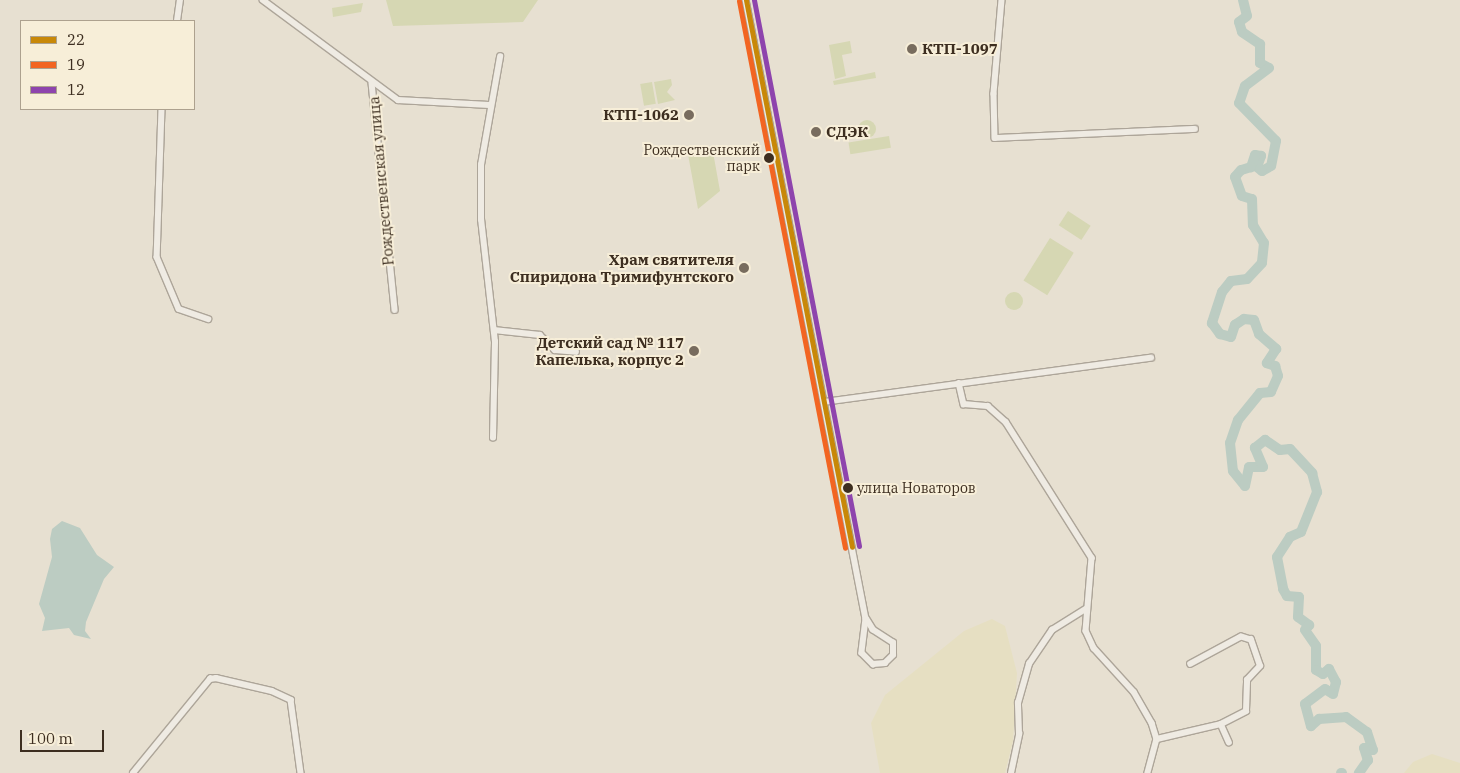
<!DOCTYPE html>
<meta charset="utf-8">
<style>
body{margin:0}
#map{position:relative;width:1460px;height:773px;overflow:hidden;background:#e7e0d1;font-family:"IBM Plex Serif",serif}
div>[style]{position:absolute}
.farmland>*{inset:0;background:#e6dfc2}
.green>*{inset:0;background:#d6d7b3;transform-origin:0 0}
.round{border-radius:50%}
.water>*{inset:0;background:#bcccc2}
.river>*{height:10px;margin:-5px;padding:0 5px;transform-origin:5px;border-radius:5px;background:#bcccc2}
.roads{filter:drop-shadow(1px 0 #ada599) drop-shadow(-1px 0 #ada599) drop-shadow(0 1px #ada599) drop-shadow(0 -1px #ada599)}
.minor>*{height:5.5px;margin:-2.75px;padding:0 2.75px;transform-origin:2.75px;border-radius:2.75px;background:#efebe3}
.bus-1>*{height:5px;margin:-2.5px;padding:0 2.5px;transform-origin:2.5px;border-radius:2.5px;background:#c88808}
.bus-2>*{height:5px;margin:-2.5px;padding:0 2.5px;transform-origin:2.5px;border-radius:2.5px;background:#f26522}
.bus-3>*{height:5px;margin:-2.5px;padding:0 2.5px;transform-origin:2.5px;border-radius:2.5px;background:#8e44ad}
.dots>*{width:14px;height:14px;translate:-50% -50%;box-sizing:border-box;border:2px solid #f7eed8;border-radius:50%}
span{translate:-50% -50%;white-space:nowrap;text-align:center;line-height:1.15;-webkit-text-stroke:4px #f7eed8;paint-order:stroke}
.bus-label{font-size:14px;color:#3d2e20}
.right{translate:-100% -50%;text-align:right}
.left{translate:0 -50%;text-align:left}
.poi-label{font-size:15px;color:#3d2e20;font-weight:700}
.street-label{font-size:15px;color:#3d2e20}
.legend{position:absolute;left:20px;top:20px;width:175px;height:90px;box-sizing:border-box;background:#f7eed8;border:1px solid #ada18e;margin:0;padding:6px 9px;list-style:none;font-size:15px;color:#3d2e20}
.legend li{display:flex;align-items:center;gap:10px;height:25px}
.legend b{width:25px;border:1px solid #ada18e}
.scale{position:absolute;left:20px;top:730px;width:84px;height:22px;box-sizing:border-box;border:2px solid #3d2e20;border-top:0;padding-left:6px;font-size:15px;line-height:18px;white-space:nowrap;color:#3d2e20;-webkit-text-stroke:4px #f7eed8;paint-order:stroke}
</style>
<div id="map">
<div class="farmland">
<div style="clip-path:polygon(992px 619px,1005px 626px,1017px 673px,1013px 741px,1005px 773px,880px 773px,871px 723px,885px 695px,964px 631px)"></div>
<div style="clip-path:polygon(1432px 754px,1460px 763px,1460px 773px,1404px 773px,1413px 762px)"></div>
</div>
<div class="green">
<div style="clip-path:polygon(386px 0,538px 0,523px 22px,393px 26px)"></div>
<div style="clip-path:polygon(363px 3px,361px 12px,333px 17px,332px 8px)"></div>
<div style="clip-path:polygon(850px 41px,852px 53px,842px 55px,846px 76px,835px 79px,829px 45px)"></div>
<div style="clip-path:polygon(875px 72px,876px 78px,834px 85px,833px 81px)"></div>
<div style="clip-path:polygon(671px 79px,672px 85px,667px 92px,675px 100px,658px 104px,654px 82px)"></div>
<div style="left:652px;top:82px;width:22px;height:12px;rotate:80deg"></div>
<div class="round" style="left:858px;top:120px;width:18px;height:18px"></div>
<div style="left:889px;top:136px;width:12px;height:41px;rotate:81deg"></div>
<div style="clip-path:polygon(700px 146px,701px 154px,713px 152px,720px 191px,698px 209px,687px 149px)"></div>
<div style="left:1068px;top:211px;width:27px;height:17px;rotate:33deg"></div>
<div style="left:1050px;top:238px;width:28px;height:50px;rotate:32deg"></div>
<div class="round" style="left:1005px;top:292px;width:18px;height:18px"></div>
</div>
<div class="water">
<div style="clip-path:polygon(62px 521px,80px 528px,97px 555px,114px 567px,104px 579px,86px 622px,85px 631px,91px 639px,74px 635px,69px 628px,42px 631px,45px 618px,39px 604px,52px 557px,50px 539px,52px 529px)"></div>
</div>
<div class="river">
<div style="left:1243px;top:0;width:16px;rotate:76deg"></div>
<div style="left:1247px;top:16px;width:10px;rotate:143deg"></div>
<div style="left:1239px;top:22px;width:10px;rotate:73deg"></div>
<div style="left:1242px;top:32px;width:22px;rotate:34deg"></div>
<div style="left:1260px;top:44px;width:19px;rotate:90deg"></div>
<div style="left:1260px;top:63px;width:10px;rotate:29deg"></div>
<div style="left:1269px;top:68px;width:30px;rotate:143deg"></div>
<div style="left:1245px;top:86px;width:18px;rotate:109deg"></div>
<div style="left:1239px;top:103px;width:53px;rotate:45.8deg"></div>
<div style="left:1276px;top:141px;width:25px;rotate:101deg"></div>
<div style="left:1271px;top:166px;width:10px;rotate:151deg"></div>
<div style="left:1262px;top:171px;width:6px;rotate:-141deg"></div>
<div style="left:1257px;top:167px;width:12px;rotate:-70deg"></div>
<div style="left:1261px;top:156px;width:6px;rotate:-171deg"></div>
<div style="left:1255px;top:155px;width:13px;rotate:108deg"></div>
<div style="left:1251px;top:167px;width:10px;rotate:163deg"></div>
<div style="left:1241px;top:170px;width:9px;rotate:131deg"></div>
<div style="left:1235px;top:177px;width:20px;rotate:70deg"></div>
<div style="left:1242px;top:196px;width:10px;rotate:17deg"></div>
<div style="left:1252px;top:199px;width:26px;rotate:88deg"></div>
<div style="left:1253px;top:225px;width:21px;rotate:59deg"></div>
<div style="left:1264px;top:243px;width:20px;rotate:96deg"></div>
<div style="left:1262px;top:263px;width:22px;rotate:133deg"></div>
<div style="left:1247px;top:279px;width:16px;rotate:173deg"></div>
<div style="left:1231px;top:281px;width:14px;rotate:129deg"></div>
<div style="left:1222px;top:292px;width:33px;rotate:108deg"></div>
<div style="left:1212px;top:323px;width:14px;rotate:54deg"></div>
<div style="left:1220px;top:334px;width:11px;rotate:15deg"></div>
<div style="left:1231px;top:337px;width:13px;rotate:-72deg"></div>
<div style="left:1235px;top:325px;width:11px;rotate:-34deg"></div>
<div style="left:1244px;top:319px;width:10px;rotate:6deg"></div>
<div style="left:1254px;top:320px;width:15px;rotate:70deg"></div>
<div style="left:1259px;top:334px;width:23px;rotate:41deg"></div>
<div style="left:1276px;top:349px;width:17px;rotate:123deg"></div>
<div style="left:1267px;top:363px;width:9px;rotate:21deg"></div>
<div style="left:1275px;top:366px;width:10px;rotate:73deg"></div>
<div style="left:1278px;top:376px;width:17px;rotate:114deg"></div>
<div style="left:1271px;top:392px;width:11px;rotate:175deg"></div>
<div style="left:1260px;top:393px;width:35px;rotate:129deg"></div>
<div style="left:1238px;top:420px;width:24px;rotate:109deg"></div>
<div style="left:1230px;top:443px;width:28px;rotate:84deg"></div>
<div style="left:1233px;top:471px;width:19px;rotate:51deg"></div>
<div style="left:1245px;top:486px;width:19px;rotate:-78deg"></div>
<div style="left:1249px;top:467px;width:14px"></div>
<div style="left:1263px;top:467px;width:21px;rotate:-113deg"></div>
<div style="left:1255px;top:448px;width:13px;rotate:-39deg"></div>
<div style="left:1265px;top:440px;width:18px;rotate:34deg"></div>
<div style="left:1280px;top:450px;width:10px;rotate:-6deg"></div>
<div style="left:1290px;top:449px;width:33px;rotate:47deg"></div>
<div style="left:1312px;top:473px;width:20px;rotate:75deg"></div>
<div style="left:1317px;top:492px;width:43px;rotate:111.8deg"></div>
<div style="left:1301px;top:532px;width:12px;rotate:156deg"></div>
<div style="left:1290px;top:537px;width:24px;rotate:123deg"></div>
<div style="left:1277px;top:557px;width:33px;rotate:79deg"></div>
<div style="left:1283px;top:589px;width:8px;rotate:60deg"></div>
<div style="left:1287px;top:596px;width:12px;rotate:5deg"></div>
<div style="left:1299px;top:597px;width:20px;rotate:93deg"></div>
<div style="left:1298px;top:617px;width:14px;rotate:36deg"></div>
<div style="left:1309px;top:625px;width:6px;rotate:129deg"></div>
<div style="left:1305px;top:630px;width:19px;rotate:55deg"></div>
<div style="left:1316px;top:646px;width:24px;rotate:90deg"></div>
<div style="left:1316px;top:670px;width:8px;rotate:30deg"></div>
<div style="left:1323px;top:674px;width:8px;rotate:-40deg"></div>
<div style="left:1329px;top:669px;width:15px;rotate:62deg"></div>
<div style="left:1336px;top:682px;width:12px;rotate:104deg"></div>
<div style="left:1333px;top:694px;width:9px;rotate:-148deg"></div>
<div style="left:1325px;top:689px;width:25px;rotate:143deg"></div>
<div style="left:1305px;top:704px;width:23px;rotate:75deg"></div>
<div style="left:1311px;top:726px;width:11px;rotate:-41deg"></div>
<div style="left:1319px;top:719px;width:27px;rotate:-4deg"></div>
<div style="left:1346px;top:717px;width:26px;rotate:36deg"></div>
<div style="left:1367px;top:732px;width:19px;rotate:72deg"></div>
<div style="left:1373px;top:750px;width:9px;rotate:-167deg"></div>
<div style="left:1364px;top:748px;width:13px;rotate:72deg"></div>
<div style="left:1368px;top:760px;width:16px;rotate:125deg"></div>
<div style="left:1341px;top:773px;width:1px"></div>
</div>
<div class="roads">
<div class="minor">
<div style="left:263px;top:0;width:168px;rotate:36.5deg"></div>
<div style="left:398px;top:100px;width:91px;rotate:3.1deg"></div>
<div style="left:746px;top:0;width:631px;rotate:79.03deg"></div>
<div style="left:866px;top:619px;width:34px;rotate:97deg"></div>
<div style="left:862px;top:653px;width:16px;rotate:45deg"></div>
<div style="left:873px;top:664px;width:12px;rotate:-5deg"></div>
<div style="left:885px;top:663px;width:11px;rotate:-45deg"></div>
<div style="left:893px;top:655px;width:12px;rotate:-90deg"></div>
<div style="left:893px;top:643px;width:24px;rotate:-147deg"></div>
<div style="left:873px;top:630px;width:13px;rotate:-122deg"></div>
<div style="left:1002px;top:0;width:94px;rotate:94.9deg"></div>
<div style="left:994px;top:94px;width:44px;rotate:88.7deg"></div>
<div style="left:995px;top:138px;width:200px;rotate:-2.6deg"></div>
<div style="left:177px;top:21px;width:21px;rotate:-82deg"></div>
<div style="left:372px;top:83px;width:228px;rotate:84.2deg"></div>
<div style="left:162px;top:109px;width:148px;rotate:91.9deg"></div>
<div style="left:157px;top:257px;width:56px;rotate:67.1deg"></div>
<div style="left:179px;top:309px;width:31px;rotate:19deg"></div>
<div style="left:494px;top:330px;width:46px;rotate:6.2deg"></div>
<div style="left:540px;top:335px;width:21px;rotate:45deg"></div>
<div style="left:555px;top:350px;width:21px;rotate:5deg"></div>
<div style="left:959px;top:383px;width:22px;rotate:77deg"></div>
<div style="left:964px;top:404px;width:24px;rotate:5deg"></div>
<div style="left:988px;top:406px;width:24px;rotate:42deg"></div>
<div style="left:1006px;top:422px;width:161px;rotate:57.7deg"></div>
<div style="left:1092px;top:558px;width:73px;rotate:94.7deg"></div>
<div style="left:1086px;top:631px;width:19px;rotate:65deg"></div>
<div style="left:1094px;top:648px;width:59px;rotate:47.7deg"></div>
<div style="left:1134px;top:692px;width:36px;rotate:60deg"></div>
<div style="left:1152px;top:723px;width:17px;rotate:73deg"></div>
<div style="left:1157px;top:739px;width:35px;rotate:105deg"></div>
<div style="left:824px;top:402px;width:330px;rotate:-7.7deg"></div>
<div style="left:493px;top:438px;width:96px;rotate:-88.8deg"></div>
<div style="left:495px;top:342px;width:123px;rotate:-96.5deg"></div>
<div style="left:481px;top:220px;width:55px;rotate:-90deg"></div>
<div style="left:481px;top:165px;width:110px;rotate:-80deg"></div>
<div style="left:1221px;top:724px;width:20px;rotate:66deg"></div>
<div style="left:1157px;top:739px;width:66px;rotate:-13.2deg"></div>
<div style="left:1221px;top:724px;width:28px;rotate:-27deg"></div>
<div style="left:1246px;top:711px;width:31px;rotate:-88deg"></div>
<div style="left:1247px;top:680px;width:19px;rotate:-47deg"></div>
<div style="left:1260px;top:666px;width:28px;rotate:-109deg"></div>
<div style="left:1251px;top:640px;width:10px;rotate:-163deg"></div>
<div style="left:1241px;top:637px;width:57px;rotate:151.6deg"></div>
<div style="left:133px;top:773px;width:122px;rotate:-50.7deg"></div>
<div style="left:210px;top:679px;width:6px;rotate:-9deg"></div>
<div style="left:216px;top:678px;width:57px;rotate:13.1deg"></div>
<div style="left:272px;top:691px;width:21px;rotate:25deg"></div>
<div style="left:291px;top:700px;width:74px;rotate:82.2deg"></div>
<div style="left:1011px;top:773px;width:40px;rotate:-78deg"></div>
<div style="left:1019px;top:734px;width:31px;rotate:-92deg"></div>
<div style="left:1018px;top:703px;width:41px;rotate:-74.2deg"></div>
<div style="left:1029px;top:664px;width:41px;rotate:-55.9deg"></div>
<div style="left:1052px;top:630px;width:40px;rotate:-32deg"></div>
</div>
</div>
<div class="bus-1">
<div style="left:746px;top:0;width:557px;rotate:79.03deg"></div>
</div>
<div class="bus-2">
<div style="left:739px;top:1px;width:557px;rotate:79.03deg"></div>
</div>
<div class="bus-3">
<div style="left:754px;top:0;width:556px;rotate:79.11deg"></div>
</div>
<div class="dots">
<div style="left:912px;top:49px;background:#786c5e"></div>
<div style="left:689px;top:115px;background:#786c5e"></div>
<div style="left:816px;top:132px;background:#786c5e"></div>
<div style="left:769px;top:158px;background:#3d2e20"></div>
<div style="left:744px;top:268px;background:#786c5e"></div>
<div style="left:694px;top:351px;background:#786c5e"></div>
<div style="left:848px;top:488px;background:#3d2e20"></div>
</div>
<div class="bus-label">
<span class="right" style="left:760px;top:158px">Рождественский<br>парк</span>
<span class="left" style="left:857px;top:488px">улица Новаторов</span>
</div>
<div class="poi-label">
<span class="left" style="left:922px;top:49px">КТП-1097</span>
<span class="right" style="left:679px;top:115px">КТП-1062</span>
<span class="left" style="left:826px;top:132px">СДЭК</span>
<span class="right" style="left:734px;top:268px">Храм святителя<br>Спиридона Тримифунтского</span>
<span class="right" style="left:684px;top:351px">Детский сад № 117<br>Капелька, корпус 2</span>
</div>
<div class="street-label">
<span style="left:381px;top:181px;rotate:-95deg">Рождественская улица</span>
</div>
<ul class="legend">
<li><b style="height:6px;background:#c88808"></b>22</li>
<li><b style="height:6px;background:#f26522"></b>19</li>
<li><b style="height:6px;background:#8e44ad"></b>12</li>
</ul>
<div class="scale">100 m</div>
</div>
